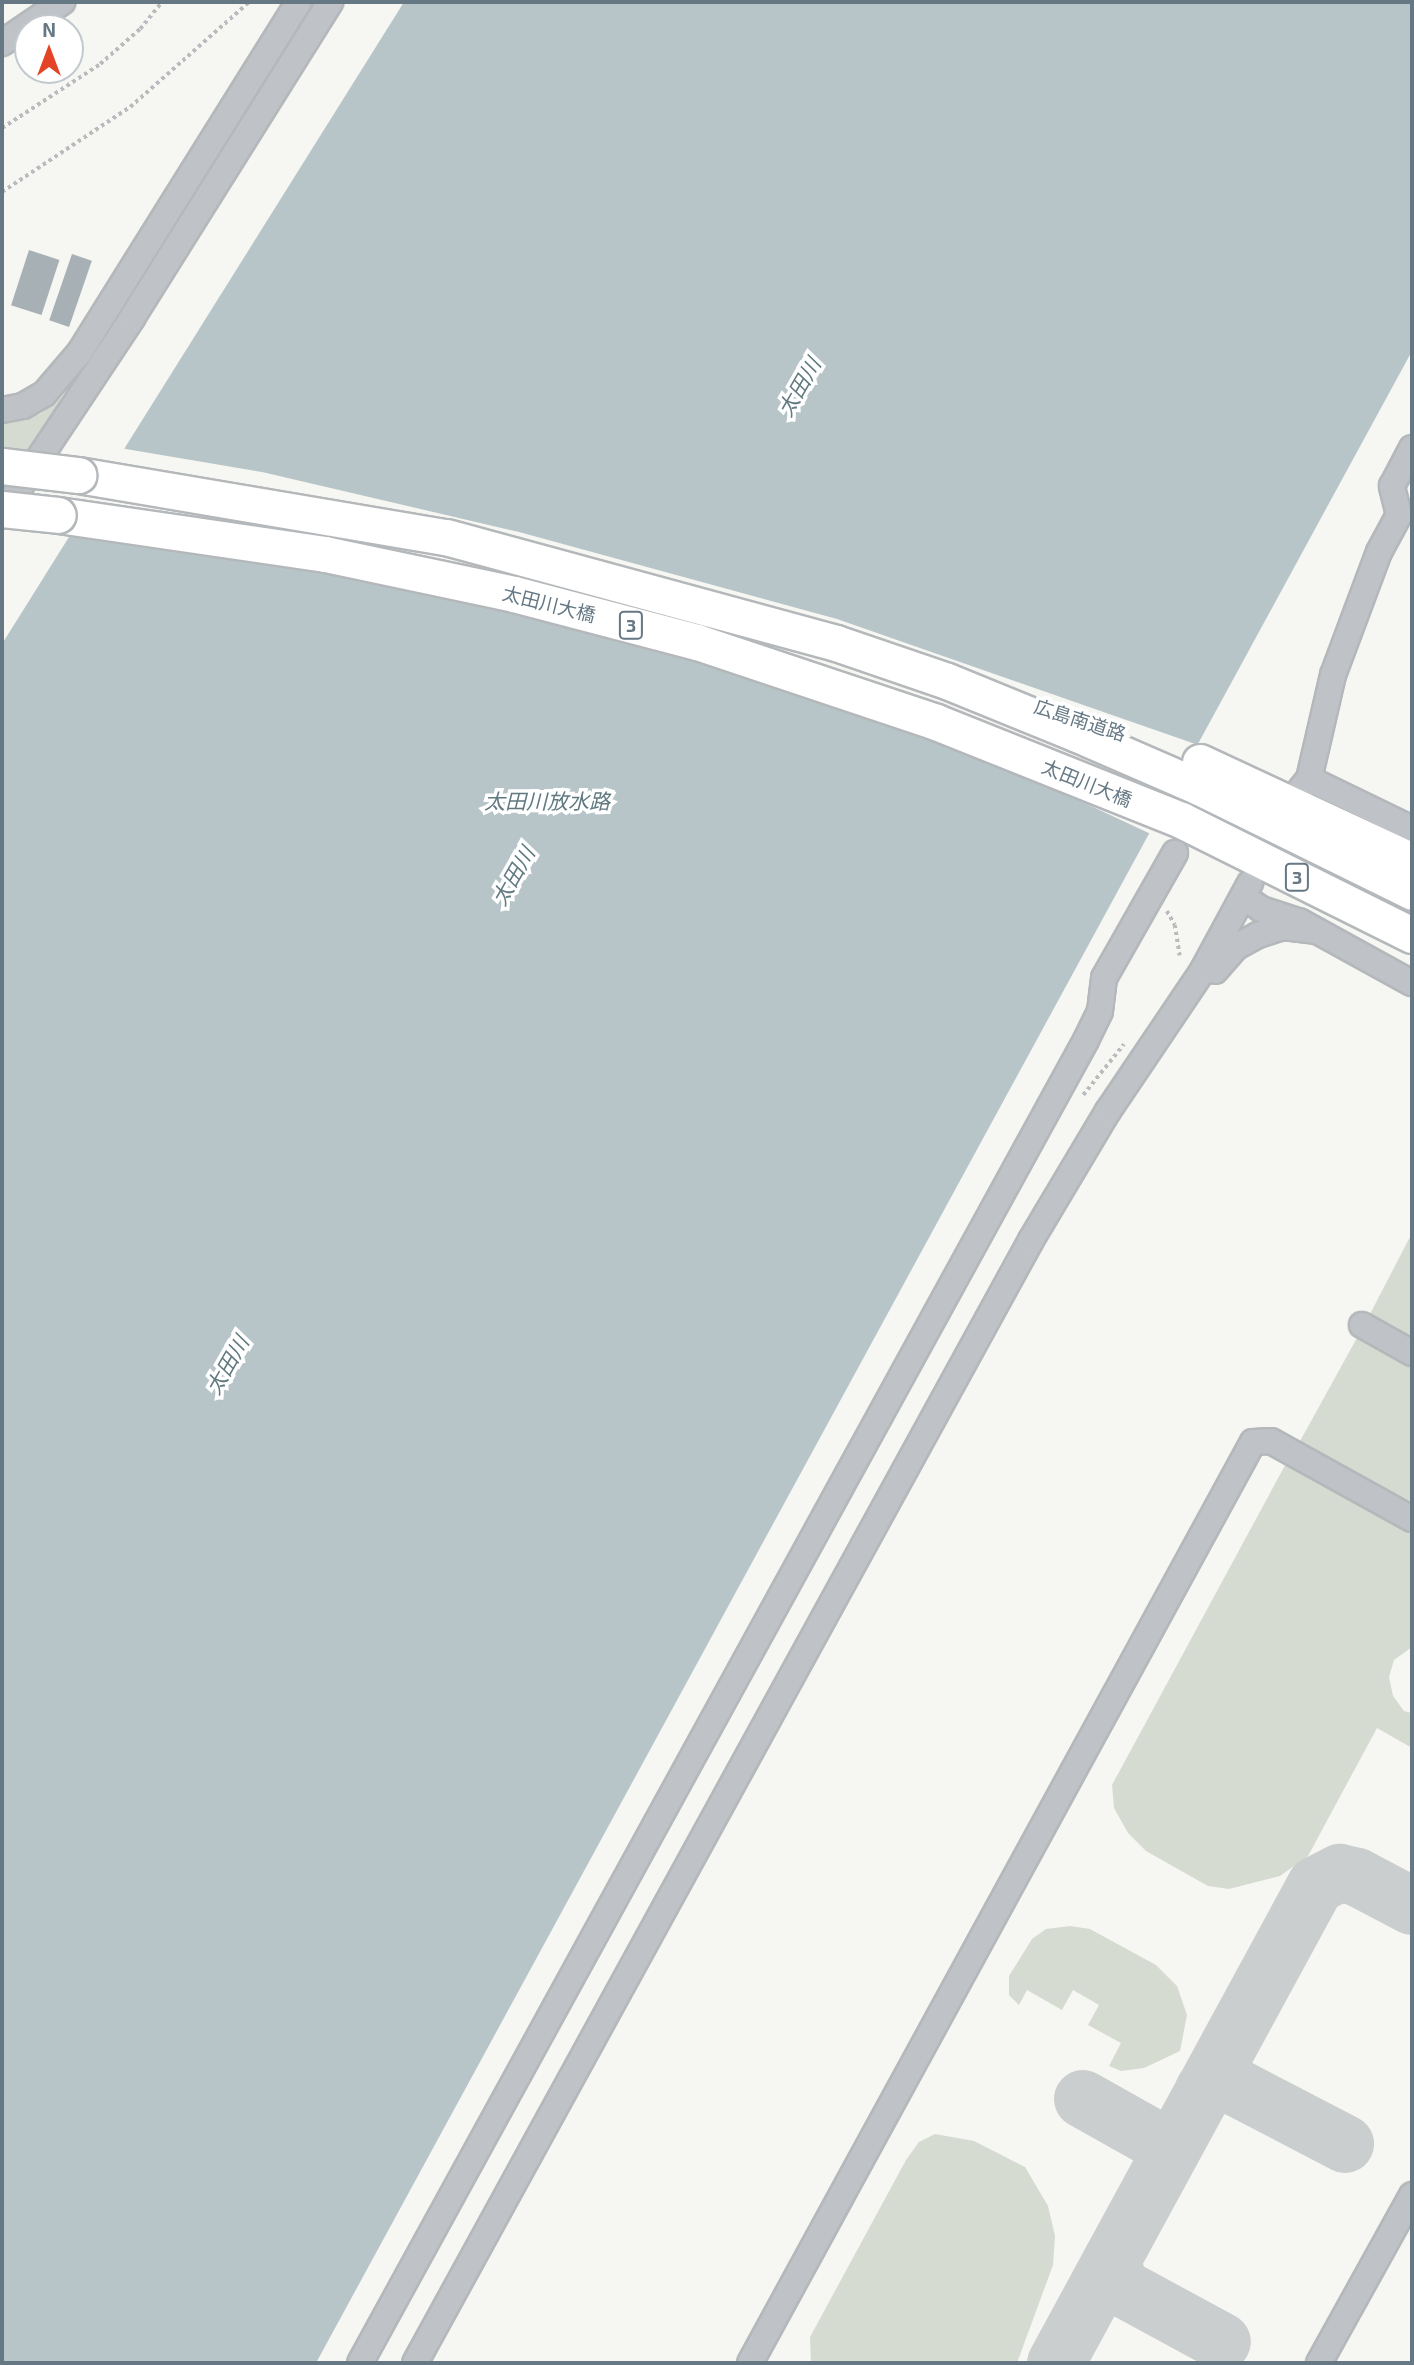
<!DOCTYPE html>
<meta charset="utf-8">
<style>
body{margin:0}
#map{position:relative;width:1414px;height:2365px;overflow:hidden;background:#f6f6f2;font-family:"Exo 2","Noto Sans JP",sans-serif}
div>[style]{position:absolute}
.green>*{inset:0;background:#d6dbd1}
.water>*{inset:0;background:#b7c5c8}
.pier>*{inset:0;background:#f6f6f2}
.taxiway>*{height:58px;margin:-29px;padding:0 29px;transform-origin:29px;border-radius:29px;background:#cbcecf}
.building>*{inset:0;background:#a7b1b5;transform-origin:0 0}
.path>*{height:3.5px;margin-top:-1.75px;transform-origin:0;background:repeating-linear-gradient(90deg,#b9bcbe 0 3.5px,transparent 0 7px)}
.roads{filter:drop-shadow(2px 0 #b4b8bb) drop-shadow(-2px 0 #b4b8bb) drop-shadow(0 2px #b4b8bb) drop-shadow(0 -2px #b4b8bb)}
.minor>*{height:24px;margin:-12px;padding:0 12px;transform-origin:12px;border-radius:12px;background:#bfc3c7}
.highway>*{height:35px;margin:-17.5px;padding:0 17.5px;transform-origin:17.5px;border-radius:17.5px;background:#fff}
.bridges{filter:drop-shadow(2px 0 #b4b8bb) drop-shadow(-2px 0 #b4b8bb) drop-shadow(0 2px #b4b8bb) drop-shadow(0 -2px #b4b8bb)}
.highway-bridge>*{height:35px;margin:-17.5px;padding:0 17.5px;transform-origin:17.5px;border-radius:17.5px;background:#fff}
span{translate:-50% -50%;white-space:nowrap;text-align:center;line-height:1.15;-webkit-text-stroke:7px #fff;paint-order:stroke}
.shield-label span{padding:2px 5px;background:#fff;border:2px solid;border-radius:5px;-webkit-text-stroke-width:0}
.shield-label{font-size:18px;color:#657884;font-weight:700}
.street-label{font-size:19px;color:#657884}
.water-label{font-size:21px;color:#607a80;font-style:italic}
.frame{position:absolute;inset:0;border:4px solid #657884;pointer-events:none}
.north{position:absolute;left:14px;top:14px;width:70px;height:70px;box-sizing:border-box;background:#fff;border:2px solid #c1c9ce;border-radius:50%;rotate:0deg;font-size:19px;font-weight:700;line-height:28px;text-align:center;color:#657884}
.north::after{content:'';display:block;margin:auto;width:24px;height:32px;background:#e44425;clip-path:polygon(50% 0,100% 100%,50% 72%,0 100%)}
</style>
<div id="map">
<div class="green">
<div style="clip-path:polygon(72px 389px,2px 484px,2px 424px,40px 414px)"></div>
<div style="clip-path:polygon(1412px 1233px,1412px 1339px,1369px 1316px)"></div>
<div style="clip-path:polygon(1358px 1336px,1412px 1366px,1412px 1502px,1299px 1443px)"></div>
<div style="clip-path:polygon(1289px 1458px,1412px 1527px,1412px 1647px,1394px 1660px,1389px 1677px,1393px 1696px,1404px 1711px,1412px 1713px,1412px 1748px,1377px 1728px,1308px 1856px,1280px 1876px,1229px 1889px,1208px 1886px,1146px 1851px,1128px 1833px,1114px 1808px,1112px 1785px)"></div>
<div style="clip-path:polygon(1070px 1926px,1090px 1929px,1156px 1965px,1177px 1986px,1187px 2015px,1180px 2051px,1144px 2068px,1121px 2071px,1109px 2066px,1121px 2043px,1088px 2025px,1099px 2005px,1073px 1990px,1062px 2010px,1027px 1990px,1019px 2005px,1009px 1995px,1009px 1976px,1032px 1939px,1046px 1929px)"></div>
<div style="clip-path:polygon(935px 2134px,974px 2141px,1025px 2167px,1048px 2206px,1055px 2236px,1053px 2265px,1017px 2363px,811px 2363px,810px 2337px,906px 2160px,919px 2142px)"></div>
</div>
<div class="water">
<div style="clip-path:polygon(404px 2px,1412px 2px,1412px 351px,316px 2363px,2px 2363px,2px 644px)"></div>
</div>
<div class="pier">
<div style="clip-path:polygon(120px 448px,262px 472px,519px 532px,837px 619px,1201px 746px,1153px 835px,928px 730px,737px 662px,421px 583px,73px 523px)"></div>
</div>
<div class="taxiway">
<div style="left:1204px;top:2090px;width:25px;rotate:-16deg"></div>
<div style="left:1228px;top:2083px;width:132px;rotate:27.5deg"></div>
<div style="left:1083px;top:2099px;width:102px;rotate:29.3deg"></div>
<div style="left:1112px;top:2260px;width:27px;rotate:75deg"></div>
<div style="left:1119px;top:2286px;width:117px;rotate:28.5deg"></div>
<div style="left:1056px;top:2363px;width:544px;rotate:-61.46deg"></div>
<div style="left:1316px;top:1885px;width:27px;rotate:-27deg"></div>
<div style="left:1340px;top:1873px;width:17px;rotate:13deg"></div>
<div style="left:1357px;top:1877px;width:62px;rotate:27.8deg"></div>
</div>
<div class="building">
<div style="left:29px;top:250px;width:32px;height:58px;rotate:18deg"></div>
<div style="left:72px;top:254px;width:21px;height:70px;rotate:19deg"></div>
</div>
<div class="path">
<div style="left:2px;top:128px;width:117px;rotate:-33.1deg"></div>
<div style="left:100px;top:64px;width:53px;rotate:-41.2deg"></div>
<div style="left:140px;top:29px;width:35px;rotate:-51deg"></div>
<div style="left:2px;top:192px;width:154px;rotate:-33.6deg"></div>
<div style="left:130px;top:107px;width:159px;rotate:-41.4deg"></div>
<div style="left:1167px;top:911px;width:16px;rotate:60deg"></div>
<div style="left:1175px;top:925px;width:31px;rotate:81deg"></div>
<div style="left:1083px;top:1095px;width:65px;rotate:-51.2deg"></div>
</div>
<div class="roads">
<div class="minor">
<div style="left:2px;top:43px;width:73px;rotate:-34.3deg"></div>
<div style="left:2px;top:410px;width:21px;rotate:-11deg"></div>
<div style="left:23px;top:406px;width:24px;rotate:-30deg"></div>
<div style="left:44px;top:394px;width:55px;rotate:-49.4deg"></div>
<div style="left:80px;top:352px;width:413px;rotate:-58deg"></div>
<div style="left:2px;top:514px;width:235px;rotate:-56.4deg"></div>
<div style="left:132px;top:318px;width:373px;rotate:-57.9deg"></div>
<div style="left:1309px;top:779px;width:107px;rotate:-77deg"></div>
<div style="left:1333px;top:675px;width:131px;rotate:-69.5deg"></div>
<div style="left:1379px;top:552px;width:42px;rotate:-61.6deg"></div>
<div style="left:1399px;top:515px;width:30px;rotate:-104deg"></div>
<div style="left:1392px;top:486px;width:43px;rotate:-62.2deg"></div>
<div style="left:1300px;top:790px;width:14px;rotate:-51deg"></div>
<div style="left:1309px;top:779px;width:114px;rotate:25.9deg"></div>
<div style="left:1244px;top:897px;width:21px;rotate:35deg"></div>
<div style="left:1261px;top:909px;width:40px;rotate:18deg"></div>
<div style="left:1299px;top:921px;width:129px;rotate:28.8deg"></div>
<div style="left:1215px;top:971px;width:32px;rotate:-49deg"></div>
<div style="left:1236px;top:947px;width:25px;rotate:-29deg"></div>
<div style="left:1258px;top:935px;width:26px;rotate:-18deg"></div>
<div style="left:1283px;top:927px;width:34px;rotate:7deg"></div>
<div style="left:1362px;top:1325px;width:57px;rotate:29.2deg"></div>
<div style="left:360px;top:2363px;width:1509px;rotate:-61.24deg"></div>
<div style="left:1086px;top:1040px;width:32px;rotate:-64deg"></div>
<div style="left:1100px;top:1011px;width:33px;rotate:-83deg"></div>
<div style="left:1104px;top:978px;width:144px;rotate:-60.4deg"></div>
<div style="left:415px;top:2363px;width:1281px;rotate:-61.25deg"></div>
<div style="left:1031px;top:1240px;width:150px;rotate:-59.2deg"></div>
<div style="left:1108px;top:1111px;width:170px;rotate:-56deg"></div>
<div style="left:1203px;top:970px;width:99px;rotate:-61.6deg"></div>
<div style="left:750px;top:2363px;width:1049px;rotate:-61.36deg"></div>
<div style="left:1253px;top:1442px;width:18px;rotate:-3deg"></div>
<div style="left:1271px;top:1441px;width:161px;rotate:29deg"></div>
<div style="left:1319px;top:2363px;width:192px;rotate:-61deg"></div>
</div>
<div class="highway">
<div style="left:78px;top:475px;width:373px;rotate:9.6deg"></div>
<div style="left:446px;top:537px;width:404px;rotate:15.2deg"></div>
<div style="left:836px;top:643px;width:117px;rotate:18.9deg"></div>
<div style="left:947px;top:681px;width:140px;rotate:22.2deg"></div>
<div style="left:1077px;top:734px;width:133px;rotate:23.5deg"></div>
<div style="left:1199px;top:787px;width:237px;rotate:26.2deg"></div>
<div style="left:58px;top:515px;width:270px;rotate:8.3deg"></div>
<div style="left:325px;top:554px;width:193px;rotate:11.9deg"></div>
<div style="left:514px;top:594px;width:189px;rotate:14.7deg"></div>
<div style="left:697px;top:642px;width:252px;rotate:18.5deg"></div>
<div style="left:936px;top:722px;width:264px;rotate:21.8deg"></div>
<div style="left:1181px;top:820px;width:258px;rotate:26.5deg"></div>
<div style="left:1200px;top:762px;width:234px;rotate:25deg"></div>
</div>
</div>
<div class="bridges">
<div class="highway-bridge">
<div style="left:2px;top:466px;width:77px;rotate:6.8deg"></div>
<div style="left:2px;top:509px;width:56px;rotate:6.1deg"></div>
</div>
</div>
<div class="shield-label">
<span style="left:631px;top:625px">3</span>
<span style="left:1297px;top:877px">3</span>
</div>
<div class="street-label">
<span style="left:549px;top:604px;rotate:14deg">太田川大橋</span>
<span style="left:1080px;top:720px;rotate:18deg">広島南道路</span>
<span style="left:1087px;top:783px;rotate:22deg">太田川大橋</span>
</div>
<div class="water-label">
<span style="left:799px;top:387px;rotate:-60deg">太田川</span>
<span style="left:547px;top:801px">太田川放水路</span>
<span style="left:513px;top:876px;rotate:-60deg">太田川</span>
<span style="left:227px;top:1365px;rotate:-60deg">太田川</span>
</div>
<div class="frame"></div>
<div class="north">N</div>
</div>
